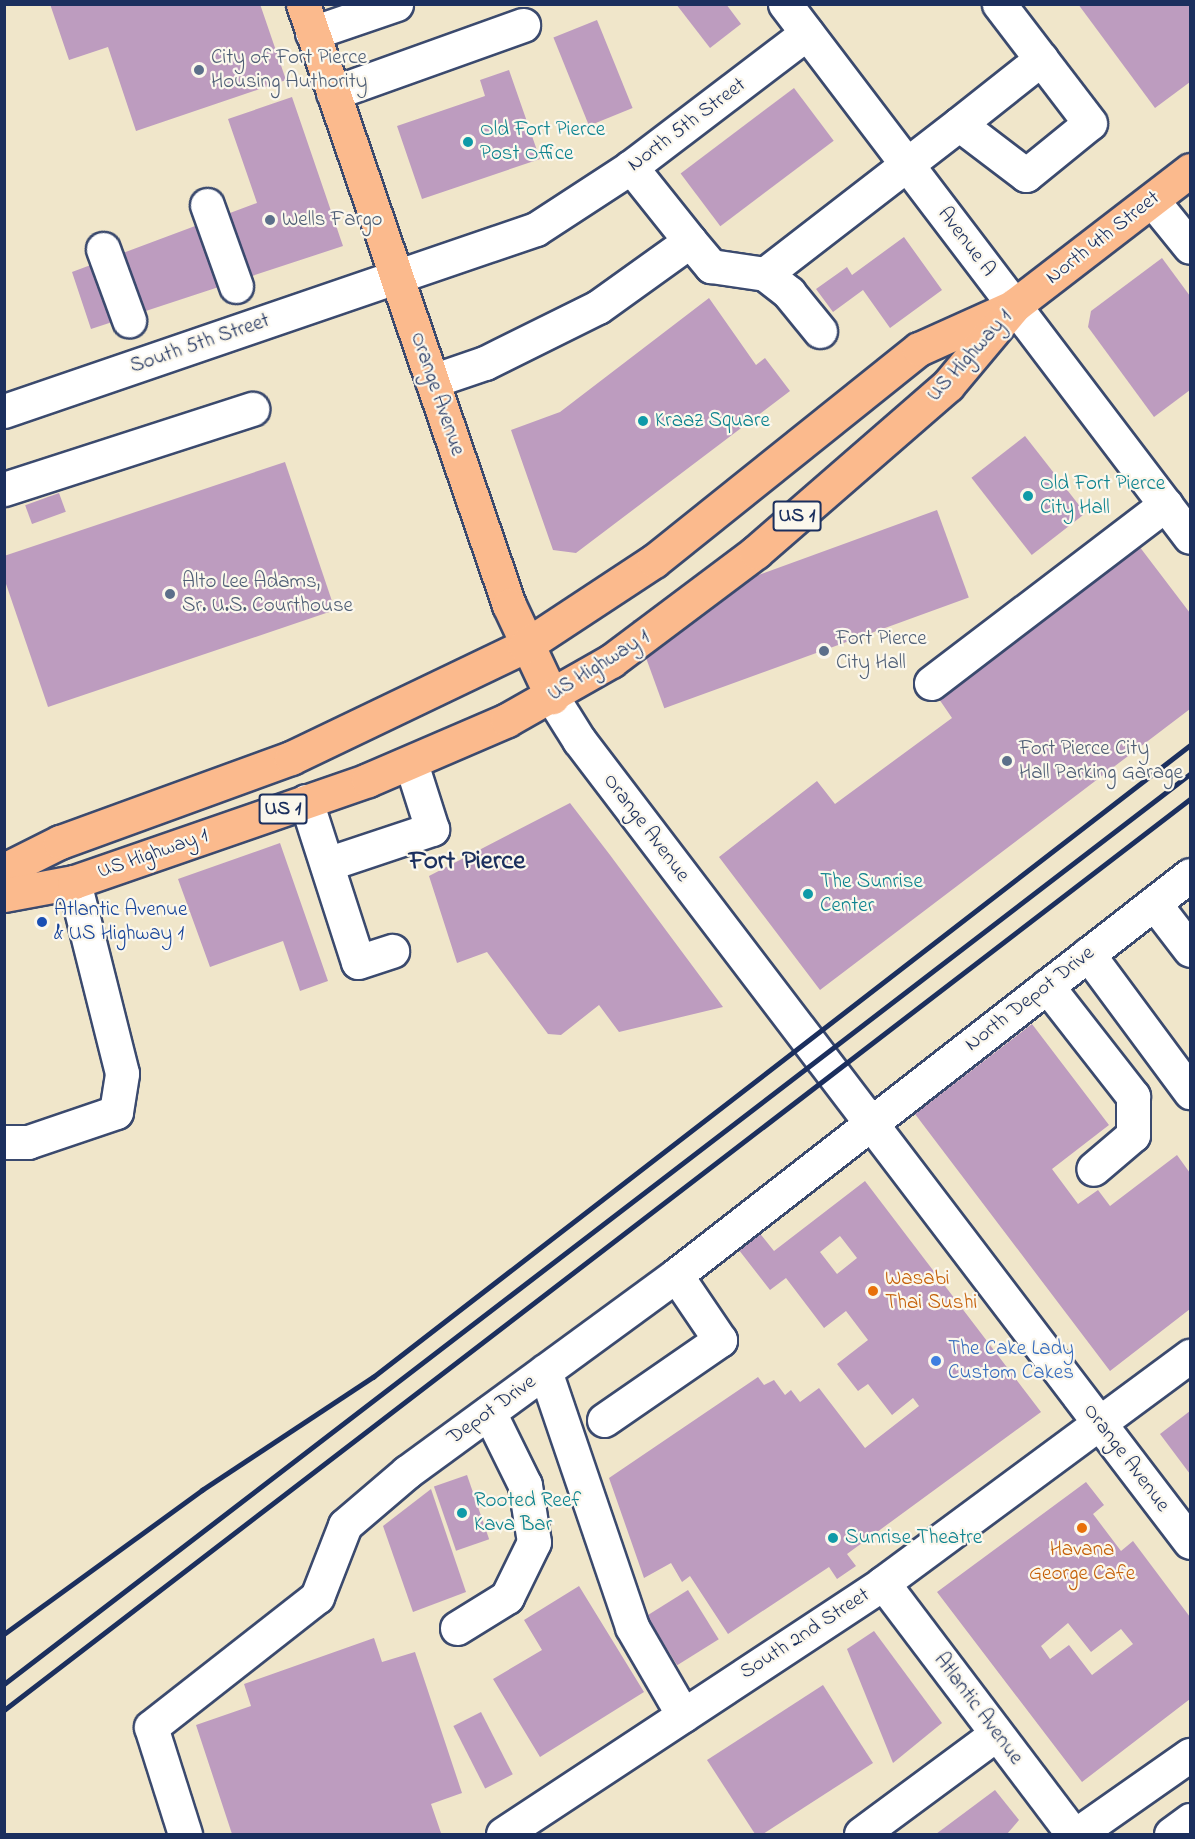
<!DOCTYPE html>
<style>
body{margin:0}
#map{position:relative;width:1195px;height:1839px;overflow:hidden;background:#f0e6ca;font-family:"Indie Flower",sans-serif}
div>[style]{position:absolute}
.building>*{inset:0;background:#bd9cbf;transform-origin:0 0}
.roads{filter:drop-shadow(2px 0 #3b4a6e) drop-shadow(-2px 0 #3b4a6e) drop-shadow(0 2px #3b4a6e) drop-shadow(0 -2px #3b4a6e)}
.minor>*{height:33px;margin:-16.5px;padding:0 16.5px;transform-origin:16.5px;border-radius:16.5px;background:#fff}
.major>*{height:33px;margin:-16.5px;padding:0 16.5px;transform-origin:16.5px;border-radius:16.5px;background:#fbba8d}
.rail>*{height:4.5px;margin:-2.25px;padding:0 2.25px;transform-origin:2.25px;border-radius:2.25px;background:#1b2f5e}
.dots>*{width:16px;height:16px;translate:-50% -50%;box-sizing:border-box;border:3px solid #fbf7ec;border-radius:50%}
span{translate:-50% -50%;white-space:nowrap;text-align:center;line-height:1.15;-webkit-text-stroke:4.5px #fbf7ec;paint-order:stroke}
.shield-label span{padding:2px 4px;background:#fbf7ec;border:2px solid;border-radius:4px;-webkit-text-stroke-width:0}
.shield-label{font-size:20px;color:#1b2f5e;font-weight:700}
.service-label{font-size:21px;color:#4e5e75}
.left{translate:0 -50%;text-align:left}
.street-label{font-size:21px;color:#1b2f5e}
.culture-label{font-size:21px;color:#0d838f}
.transit-label{font-size:21px;color:#164399}
.food-label{font-size:21px;color:#c56008}
.shop-label{font-size:21px;color:#366cbe}
.district-label{font-size:27px;color:#1b2f5e;font-weight:700}
.frame{position:absolute;inset:0;border:6px solid #1b2f5e;pointer-events:none}
</style>
<div id="map">
<div class="building">
<div style="clip-path:polygon(50px 4px,260px 4px,286px 80px,136px 131px,108px 47px,69px 60px)"></div>
<div style="clip-path:polygon(676px 4px,726px 4px,741px 24px,710px 48px)"></div>
<div style="clip-path:polygon(1078px 4px,1190px 4px,1190px 82px,1155px 108px)"></div>
<div style="left:597px;top:20px;width:95px;height:47px;rotate:68deg"></div>
<div style="clip-path:polygon(509px 70px,540px 159px,422px 199px,397px 126px,485px 96px,480px 80px)"></div>
<div style="left:794px;top:88px;width:66px;height:142px;rotate:53deg"></div>
<div style="clip-path:polygon(292px 97px,343px 246px,91px 329px,72px 272px,257px 203px,228px 119px)"></div>
<div style="clip-path:polygon(904px 237px,942px 290px,890px 328px,863px 290px,833px 312px,816px 289px,847px 267px,852px 275px)"></div>
<div style="clip-path:polygon(1162px 258px,1190px 296px,1190px 390px,1154px 417px,1088px 327px,1091px 311px)"></div>
<div style="clip-path:polygon(709px 298px,756px 365px,765px 358px,790px 391px,576px 553px,553px 550px,511px 430px,560px 412px)"></div>
<div style="left:1025px;top:436px;width:98px;height:68px;rotate:52deg"></div>
<div style="clip-path:polygon(285px 462px,335px 610px,48px 707px,4px 578px,4px 556px)"></div>
<div style="left:59px;top:493px;width:20px;height:36px;rotate:70deg"></div>
<div style="left:937px;top:510px;width:93px;height:324px;rotate:70deg"></div>
<div style="clip-path:polygon(1139px 546px,1190px 613px,1190px 709px,820px 990px,719px 857px,817px 781px,835px 804px,952px 718px,939px 699px)"></div>
<div style="clip-path:polygon(570px 803px,610px 855px,723px 1007px,619px 1032px,599px 1005px,561px 1035px,548px 1034px,487px 952px,457px 963px,429px 876px)"></div>
<div style="clip-path:polygon(280px 843px,328px 981px,300px 991px,283px 941px,210px 967px,178px 879px)"></div>
<div style="clip-path:polygon(1032px 1024px,1109px 1125px,1052px 1169px,1078px 1204px,1098px 1190px,1110px 1206px,1177px 1155px,1190px 1173px,1190px 1309px,1110px 1371px,915px 1114px)"></div>
<div style="clip-path:polygon(evenodd,865px 1181px,1041px 1412px,847px 1554px,856px 1566px,837px 1579px,829px 1567px,728px 1634px,690px 1576px,682px 1582px,671px 1563px,644px 1578px,609px 1478px,758px 1377px,764px 1385px,774px 1380px,785px 1395px,791px 1390px,800px 1402px,819px 1388px,865px 1448px,919px 1406px,913px 1398px,892px 1415px,868px 1384px,858px 1391px,837px 1364px,868px 1340px,846px 1311px,824px 1328px,786px 1278px,770px 1290px,728px 1236px,749px 1220px,774px 1251px,865px 1181px,840px 1236px,857px 1258px,837px 1274px,820px 1252px,840px 1236px)"></div>
<div style="clip-path:polygon(1190px 1411px,1190px 1474px,1160px 1434px)"></div>
<div style="left:467px;top:1475px;width:68px;height:35px;rotate:71deg"></div>
<div style="clip-path:polygon(evenodd,1086px 1482px,1104px 1505px,1093px 1514px,1121px 1551px,1133px 1541px,1190px 1617px,1190px 1699px,1082px 1782px,937px 1592px,1086px 1482px,1068px 1623px,1091px 1652px,1121px 1629px,1133px 1644px,1092px 1675px,1069px 1645px,1050px 1659px,1041px 1646px,1068px 1623px)"></div>
<div style="clip-path:polygon(431px 1489px,466px 1592px,413px 1612px,383px 1526px)"></div>
<div style="clip-path:polygon(579px 1586px,644px 1692px,540px 1757px,493px 1679px,542px 1650px,524px 1620px)"></div>
<div style="left:688px;top:1590px;width:58px;height:49px;rotate:58deg"></div>
<div style="clip-path:polygon(874px 1631px,942px 1723px,893px 1763px,847px 1649px)"></div>
<div style="clip-path:polygon(374px 1638px,382px 1662px,415px 1652px,462px 1793px,431px 1804px,441px 1833px,232px 1834px,196px 1725px,251px 1706px,244px 1684px)"></div>
<div style="clip-path:polygon(823px 1685px,873px 1763px,763px 1834px,755px 1834px,707px 1760px)"></div>
<div style="left:481px;top:1712px;width:70px;height:31px;rotate:63deg"></div>
<div style="clip-path:polygon(995px 1790px,1019px 1820px,1007px 1834px,936px 1834px)"></div>
</div>
<div class="roads">
<div class="minor">
<div style="left:785px;top:4px;width:669px;rotate:52.77deg"></div>
<div style="left:312px;top:33px;width:89px;rotate:-19deg"></div>
<div style="left:333px;top:93px;width:202px;rotate:-19.7deg"></div>
<div style="left:959px;top:124px;width:105px;rotate:-38.4deg"></div>
<div style="left:1152px;top:200px;width:60px;rotate:51deg"></div>
<div style="left:207px;top:205px;width:86px;rotate:70.3deg"></div>
<div style="left:690px;top:241px;width:33px;rotate:50deg"></div>
<div style="left:711px;top:266px;width:55px;rotate:8.4deg"></div>
<div style="left:765px;top:274px;width:245px;rotate:-37.7deg"></div>
<div style="left:959px;top:124px;width:84px;rotate:37.3deg"></div>
<div style="left:1026px;top:175px;width:82px;rotate:-39.1deg"></div>
<div style="left:1090px;top:123px;width:150px;rotate:-127.4deg"></div>
<div style="left:103px;top:249px;width:76px;rotate:69.9deg"></div>
<div style="left:765px;top:274px;width:31px;rotate:38deg"></div>
<div style="left:789px;top:293px;width:49px;rotate:50.8deg"></div>
<div style="left:432px;top:381px;width:56px;rotate:-18.8deg"></div>
<div style="left:485px;top:363px;width:126px;rotate:-26.4deg"></div>
<div style="left:598px;top:307px;width:113px;rotate:-35.7deg"></div>
<div style="left:690px;top:241px;width:95px;rotate:-128.6deg"></div>
<div style="left:4px;top:411px;width:562px;rotate:-18.89deg"></div>
<div style="left:536px;top:229px;width:113px;rotate:-33.1deg"></div>
<div style="left:631px;top:167px;width:221px;rotate:-37.3deg"></div>
<div style="left:4px;top:489px;width:261px;rotate:-17.9deg"></div>
<div style="left:931px;top:683px;width:295px;rotate:-37.3deg"></div>
<div style="left:552px;top:697px;width:51px;rotate:57.9deg"></div>
<div style="left:579px;top:740px;width:1008px;rotate:52.7deg"></div>
<div style="left:306px;top:801px;width:169px;rotate:72.1deg"></div>
<div style="left:358px;top:962px;width:36px;rotate:-18deg"></div>
<div style="left:327px;top:864px;width:111px;rotate:-18.4deg"></div>
<div style="left:432px;top:829px;width:69px;rotate:-107.7deg"></div>
<div style="left:1154px;top:903px;width:59px;rotate:52.5deg"></div>
<div style="left:1088px;top:954px;width:172px;rotate:53.5deg"></div>
<div style="left:1047px;top:986px;width:140px;rotate:52deg"></div>
<div style="left:1133px;top:1096px;width:39px;rotate:90deg"></div>
<div style="left:1133px;top:1135px;width:52px;rotate:139.6deg"></div>
<div style="left:4px;top:1142px;width:24px"></div>
<div style="left:28px;top:1142px;width:93px;rotate:-18.8deg"></div>
<div style="left:116px;top:1112px;width:39px;rotate:-81deg"></div>
<div style="left:122px;top:1073px;width:197px;rotate:-104.1deg"></div>
<div style="left:545px;top:1371px;width:270px;rotate:71.2deg"></div>
<div style="left:632px;top:1627px;width:102px;rotate:59.9deg"></div>
<div style="left:604px;top:1420px;width:141px;rotate:-34.6deg"></div>
<div style="left:720px;top:1340px;width:78px;rotate:-124.1deg"></div>
<div style="left:883px;top:1583px;width:315px;rotate:52.9deg"></div>
<div style="left:457px;top:1628px;width:59px;rotate:-31.8deg"></div>
<div style="left:507px;top:1597px;width:61px;rotate:-63.9deg"></div>
<div style="left:534px;top:1542px;width:58px;rotate:-99deg"></div>
<div style="left:525px;top:1485px;width:81px;rotate:-116.3deg"></div>
<div style="left:185px;top:1834px;width:112px;rotate:-107.6deg"></div>
<div style="left:151px;top:1727px;width:211px;rotate:-38.1deg"></div>
<div style="left:317px;top:1597px;width:77px;rotate:-68.7deg"></div>
<div style="left:345px;top:1525px;width:82px;rotate:-40.5deg"></div>
<div style="left:407px;top:1472px;width:333px;rotate:-36.2deg"></div>
<div style="left:676px;top:1275px;width:651px;rotate:-37.89deg"></div>
<div style="left:503px;top:1834px;width:455px;rotate:-33.4deg"></div>
<div style="left:883px;top:1583px;width:382px;rotate:-36.5deg"></div>
<div style="left:861px;top:1834px;width:168px;rotate:-36.5deg"></div>
<div style="left:1077px;top:1834px;width:138px;rotate:-35deg"></div>
<div style="left:1171px;top:1834px;width:24px;rotate:-36deg"></div>
</div>
<div class="major">
<div style="left:303px;top:4px;width:635px;rotate:71.08deg"></div>
<div style="left:509px;top:605px;width:102px;rotate:64.9deg"></div>
<div style="left:4px;top:870px;width:63px;rotate:-26.6deg"></div>
<div style="left:60px;top:842px;width:246px;rotate:-20deg"></div>
<div style="left:291px;top:758px;width:259px;rotate:-25.6deg"></div>
<div style="left:525px;top:646px;width:154px;rotate:-33.4deg"></div>
<div style="left:654px;top:561px;width:339px;rotate:-38.7deg"></div>
<div style="left:919px;top:349px;width:98px;rotate:-24.2deg"></div>
<div style="left:4px;top:895px;width:71px;rotate:-10.5deg"></div>
<div style="left:74px;top:882px;width:311px;rotate:-19.1deg"></div>
<div style="left:368px;top:780px;width:151px;rotate:-23.3deg"></div>
<div style="left:507px;top:720px;width:120px;rotate:-29.6deg"></div>
<div style="left:611px;top:661px;width:181px;rotate:-36.9deg"></div>
<div style="left:756px;top:552px;width:254px;rotate:-41deg"></div>
<div style="left:948px;top:385px;width:104px;rotate:-50.1deg"></div>
<div style="left:1015px;top:305px;width:221px;rotate:-37.6deg"></div>
</div>
</div>
<div class="rail">
<div style="left:4px;top:1634px;width:245px;rotate:-36deg"></div>
<div style="left:202px;top:1490px;width:205px;rotate:-33.5deg"></div>
<div style="left:373px;top:1377px;width:1033px;rotate:-37.72deg"></div>
<div style="left:4px;top:1684px;width:1495px;rotate:-37.5deg"></div>
<div style="left:4px;top:1710px;width:1495px;rotate:-37.53deg"></div>
</div>
<div class="dots">
<div style="left:199px;top:70px;background:#5c6f8a"></div>
<div style="left:468px;top:142px;background:#0f9aa8"></div>
<div style="left:270px;top:220px;background:#5c6f8a"></div>
<div style="left:643px;top:421px;background:#0f9aa8"></div>
<div style="left:1028px;top:496px;background:#0f9aa8"></div>
<div style="left:170px;top:594px;background:#5c6f8a"></div>
<div style="left:824px;top:651px;background:#5c6f8a"></div>
<div style="left:1007px;top:761px;background:#5c6f8a"></div>
<div style="left:808px;top:894px;background:#0f9aa8"></div>
<div style="left:42px;top:922px;background:#1a4fb4"></div>
<div style="left:873px;top:1291px;background:#e8710a"></div>
<div style="left:936px;top:1361px;background:#3f7fe0"></div>
<div style="left:462px;top:1513px;background:#0f9aa8"></div>
<div style="left:1082px;top:1528px;background:#e8710a"></div>
<div style="left:833px;top:1538px;background:#0f9aa8"></div>
</div>
<div class="shield-label">
<span style="left:797px;top:516px">US 1</span>
<span style="left:283px;top:809px">US 1</span>
</div>
<div class="service-label">
<span class="left" style="left:211px;top:70px">City of Fort Pierce<br>Housing Authority</span>
<span class="left" style="left:282px;top:220px">Wells Fargo</span>
<span class="left" style="left:182px;top:594px">Alto Lee Adams,<br>Sr. U.S. Courthouse</span>
<span class="left" style="left:836px;top:651px">Fort Pierce<br>City Hall</span>
<span class="left" style="left:1019px;top:761px">Fort Pierce City<br>Hall Parking Garage</span>
</div>
<div class="street-label">
<span style="left:687px;top:125px;rotate:-37deg">North 5th Street</span>
<span style="left:1103px;top:238px;rotate:-38deg">North 4th Street</span>
<span style="left:966px;top:242px;rotate:53deg">Avenue A</span>
<span style="left:200px;top:344px;rotate:-19deg">South 5th Street</span>
<span style="left:970px;top:356px;rotate:-48deg">US Highway 1</span>
<span style="left:437px;top:394px;rotate:71deg">Orange Avenue</span>
<span style="left:599px;top:666px;rotate:-32deg">US Highway 1</span>
<span style="left:646px;top:828px;rotate:53deg">Orange Avenue</span>
<span style="left:153px;top:854px;rotate:-19deg">US Highway 1</span>
<span style="left:1030px;top:999px;rotate:-38deg">North Depot Drive</span>
<span style="left:492px;top:1410px;rotate:-36deg">Depot Drive</span>
<span style="left:1126px;top:1458px;rotate:53deg">Orange Avenue</span>
<span style="left:805px;top:1634px;rotate:-33deg">South 2nd Street</span>
<span style="left:978px;top:1709px;rotate:53deg">Atlantic Avenue</span>
</div>
<div class="culture-label">
<span class="left" style="left:480px;top:142px">Old Fort Pierce<br>Post Office</span>
<span class="left" style="left:655px;top:421px">Kraaz Square</span>
<span class="left" style="left:1040px;top:496px">Old Fort Pierce<br>City Hall</span>
<span class="left" style="left:820px;top:894px">The Sunrise<br>Center</span>
<span class="left" style="left:474px;top:1513px">Rooted Reef<br>Kava Bar</span>
<span class="left" style="left:845px;top:1538px">Sunrise Theatre</span>
</div>
<div class="transit-label">
<span class="left" style="left:54px;top:922px">Atlantic Avenue<br>&amp; US Highway 1</span>
</div>
<div class="food-label">
<span class="left" style="left:885px;top:1291px">Wasabi<br>Thai Sushi</span>
<span style="left:1082px;top:1562px">Havana<br>George Cafe</span>
</div>
<div class="shop-label">
<span class="left" style="left:948px;top:1361px">The Cake Lady<br>Custom Cakes</span>
</div>
<div class="district-label">
<span style="left:467px;top:862px">Fort Pierce</span>
</div>
<div class="frame"></div>
</div>
